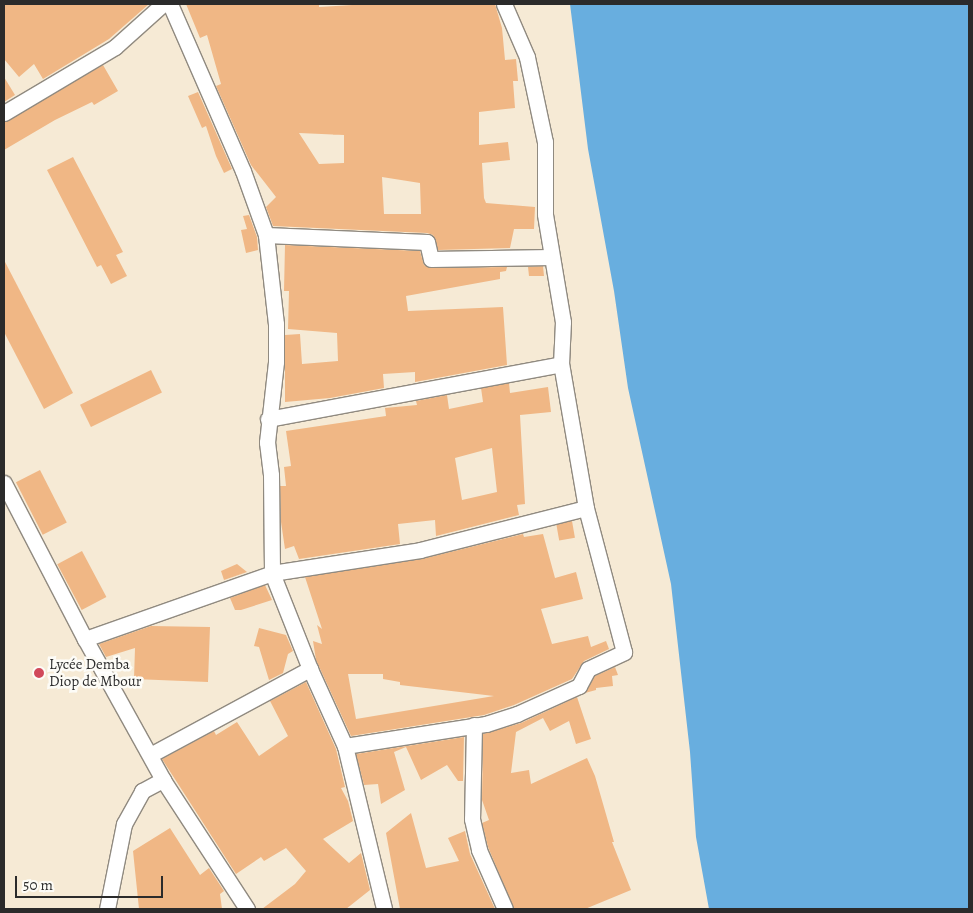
<!DOCTYPE html>
<meta charset="utf-8">
<style>
body{margin:0}
#map{position:relative;width:973px;height:913px;overflow:hidden;background:#f6ead5;font-family:Alegreya,serif}
div>[style]{position:absolute}
.water>*{inset:0;background:#68aedf}
.building>*{inset:0;background:#f0b785;transform-origin:0 0}
.roads{filter:drop-shadow(1px 0 #908a80) drop-shadow(-1px 0 #908a80) drop-shadow(0 1px #908a80) drop-shadow(0 -1px #908a80)}
.minor>*{height:15px;margin:-7.5px;padding:0 7.5px;transform-origin:7.5px;border-radius:7.5px;background:#fff}
.dots>*{width:14px;height:14px;translate:-50% -50%;box-sizing:border-box;border:2px solid #fdfcf7;border-radius:50%}
span{translate:-50% -50%;white-space:nowrap;text-align:center;line-height:1.15;-webkit-text-stroke:5px #fdfcf7;paint-order:stroke}
.poi-label{font-size:15px;color:#2b2b2b}
.left{translate:0 -50%;text-align:left}
.frame{position:absolute;inset:0;border:5px solid #2b2b2b;pointer-events:none}
.scale{position:absolute;left:15px;top:876px;width:148px;height:22px;box-sizing:border-box;border:2px solid #2b2b2b;border-top:0;padding-left:6px;font-size:15px;line-height:18px;white-space:nowrap;color:#2b2b2b;-webkit-text-stroke:4px #fdfcf7;paint-order:stroke}
</style>
<div id="map">
<div class="water">
<div style="clip-path:polygon(570px 4px,969px 4px,969px 909px,709px 909px,696px 837px,690px 752px,671px 584px,628px 388px,614px 291px,588px 149px)"></div>
</div>
<div class="building">
<div style="clip-path:polygon(4px 4px,149px 4px,109px 39px,43px 79px,34px 64px,19px 77px,4px 59px)"></div>
<div style="clip-path:polygon(evenodd,186px 4px,319px 4px,319px 7px,369px 4px,495px 4px,502px 28px,505px 60px,516px 59px,518px 81px,513px 81px,515px 108px,479px 112px,479px 145px,508px 142px,510px 160px,482px 163px,484px 198px,486px 203px,535px 207px,534px 229px,514px 229px,510px 248px,438px 250px,433px 235px,427px 233px,273px 226px,266px 207px,276px 197px,251px 165px,216px 86px,221px 84px,207px 35px,200px 38px,186px 4px,299px 133px,344px 135px,344px 163px,319px 164px,299px 133px,186px 4px,382px 177px,420px 183px,421px 214px,384px 214px,382px 177px)"></div>
<div style="clip-path:polygon(103px 65px,118px 91px,94px 105px,92px 102px,55px 120px,4px 150px,4px 122px)"></div>
<div style="clip-path:polygon(4px 77px,15px 95px,4px 102px)"></div>
<div style="clip-path:polygon(198px 92px,232px 169px,224px 173px,216px 156px,206px 126px,202px 128px,188px 96px)"></div>
<div style="clip-path:polygon(73px 157px,123px 252px,116px 255px,127px 276px,111px 284px,101px 265px,97px 267px,47px 170px)"></div>
<div style="clip-path:polygon(249px 215px,257px 237px,258px 250px,246px 253px,241px 230px,247px 229px,243px 216px)"></div>
<div style="clip-path:polygon(285px 245px,420px 251px,424px 265px,431px 268px,507px 267px,506px 271px,500px 272px,500px 279px,406px 296px,408px 311px,503px 307px,507px 365px,415px 382px,415px 372px,383px 374px,384px 388px,330px 398px,285px 402px,285px 335px,300px 334px,302px 364px,338px 361px,337px 333px,288px 329px,289px 291px,284px 291px)"></div>
<div style="clip-path:polygon(4px 260px,73px 393px,44px 409px,4px 332px)"></div>
<div style="clip-path:polygon(543px 266px,544px 276px,529px 276px,528px 267px)"></div>
<div style="left:151px;top:370px;width:25px;height:79px;rotate:64deg"></div>
<div style="clip-path:polygon(evenodd,509px 383px,510px 393px,548px 387px,551px 412px,520px 415px,525px 504px,517px 505px,519px 515px,436px 536px,435px 520px,398px 524px,400px 544px,299px 559px,294px 546px,285px 549px,281px 522px,280px 486px,286px 486px,284px 467px,291px 466px,286px 431px,386px 416px,385px 408px,417px 405px,416px 401px,447px 395px,449px 409px,483px 402px,481px 388px,509px 383px,492px 448px,497px 492px,462px 500px,455px 458px,492px 448px)"></div>
<div style="left:40px;top:470px;width:59px;height:27px;rotate:63deg"></div>
<div style="left:572px;top:521px;width:17px;height:16px;rotate:80deg"></div>
<div style="clip-path:polygon(evenodd,523px 534px,524px 537px,543px 534px,555px 578px,576px 572px,583px 599px,541px 609px,552px 644px,588px 636px,591px 647px,606px 641px,609px 649px,584px 661px,572px 679px,514px 705px,484px 715px,351px 736px,316px 660px,313px 641px,322px 644px,317px 625px,322px 629px,305px 577px,422px 559px,523px 534px,348px 674px,383px 674px,383px 679px,400px 682px,400px 685px,494px 696px,356px 719px,348px 674px)"></div>
<div style="left:82px;top:551px;width:52px;height:28px;rotate:62deg"></div>
<div style="clip-path:polygon(237px 564px,247px 572px,224px 580px,221px 571px)"></div>
<div style="clip-path:polygon(265px 585px,272px 600px,241px 610px,235px 610px,230px 598px)"></div>
<div style="clip-path:polygon(151px 626px,210px 627px,208px 682px,134px 679px,135px 648px,106px 657px,99px 644px)"></div>
<div style="clip-path:polygon(259px 628px,286px 635px,293px 651px,288px 654px,283px 673px,269px 680px,259px 647px,254px 646px)"></div>
<div style="clip-path:polygon(615px 667px,618px 675px,612px 676px,613px 686px,596px 688px,596px 690px,585px 693px,595px 676px)"></div>
<div style="clip-path:polygon(306px 682px,336px 749px,345px 787px,341px 788px,348px 801px,353px 821px,323px 839px,349px 863px,361px 853px,370px 890px,346px 909px,262px 909px,295px 884px,306px 871px,286px 848px,264px 861px,261px 857px,236px 874px,162px 759px,214px 731px,216px 735px,237px 722px,259px 756px,288px 736px,270px 701px)"></div>
<div style="clip-path:polygon(577px 697px,591px 739px,576px 744px,569px 721px,550px 731px,543px 718px,516px 732px,511px 773px,529px 770px,531px 784px,587px 758px,595px 776px,614px 842px,612px 842px,631px 890px,585px 909px,514px 909px,488px 847px,482px 823px,489px 820px,482px 800px,483px 734px,521px 723px)"></div>
<div style="clip-path:polygon(464px 737px,463px 781px,458px 781px,447px 765px,421px 780px,406px 747px,394px 752px,405px 790px,381px 804px,378px 784px,364px 785px,356px 754px)"></div>
<div style="clip-path:polygon(411px 813px,426px 868px,459px 861px,448px 838px,465px 831px,470px 854px,495px 909px,400px 909px,386px 833px)"></div>
<div style="clip-path:polygon(170px 828px,200px 875px,209px 868px,224px 891px,220px 894px,222px 909px,139px 909px,133px 851px)"></div>
</div>
<div class="roads">
<div class="minor">
<div style="left:170px;top:4px;width:182px;rotate:66.4deg"></div>
<div style="left:243px;top:171px;width:68px;rotate:70.2deg"></div>
<div style="left:266px;top:235px;width:90px;rotate:83.6deg"></div>
<div style="left:276px;top:324px;width:38px;rotate:90deg"></div>
<div style="left:276px;top:362px;width:81px;rotate:96.4deg"></div>
<div style="left:267px;top:442px;width:33px;rotate:83deg"></div>
<div style="left:271px;top:475px;width:98px;rotate:89.4deg"></div>
<div style="left:272px;top:573px;width:103px;rotate:68.4deg"></div>
<div style="left:310px;top:669px;width:85px;rotate:65.6deg"></div>
<div style="left:345px;top:746px;width:168px;rotate:76.5deg"></div>
<div style="left:4px;top:113px;width:129px;rotate:-30.7deg"></div>
<div style="left:115px;top:47px;width:64px;rotate:-41.9deg"></div>
<div style="left:266px;top:235px;width:161px;rotate:2.5deg"></div>
<div style="left:427px;top:242px;width:17px;rotate:77deg"></div>
<div style="left:431px;top:259px;width:120px;rotate:-1deg"></div>
<div style="left:268px;top:419px;width:298px;rotate:-10.6deg"></div>
<div style="left:4px;top:483px;width:176px;rotate:62.6deg"></div>
<div style="left:85px;top:639px;width:161px;rotate:61deg"></div>
<div style="left:163px;top:780px;width:154px;rotate:56.9deg"></div>
<div style="left:85px;top:639px;width:198px;rotate:-19.4deg"></div>
<div style="left:272px;top:573px;width:150px;rotate:-8.8deg"></div>
<div style="left:420px;top:550px;width:171px;rotate:-14.2deg"></div>
<div style="left:474px;top:725px;width:94px;rotate:91.2deg"></div>
<div style="left:472px;top:819px;width:32px;rotate:77deg"></div>
<div style="left:479px;top:850px;width:64px;rotate:66.2deg"></div>
<div style="left:345px;top:746px;width:143px;rotate:-8.9deg"></div>
<div style="left:486px;top:724px;width:33px;rotate:-18deg"></div>
<div style="left:517px;top:714px;width:68px;rotate:-24.3deg"></div>
<div style="left:579px;top:686px;width:19px;rotate:-62deg"></div>
<div style="left:588px;top:669px;width:40px;rotate:-25deg"></div>
<div style="left:624px;top:652px;width:149px;rotate:-104.8deg"></div>
<div style="left:586px;top:508px;width:146px;rotate:-99.8deg"></div>
<div style="left:561px;top:364px;width:42px;rotate:-87.3deg"></div>
<div style="left:563px;top:322px;width:109px;rotate:-99.5deg"></div>
<div style="left:545px;top:214px;width:72px;rotate:-90deg"></div>
<div style="left:545px;top:142px;width:87px;rotate:-102deg"></div>
<div style="left:527px;top:57px;width:58px;rotate:-113.5deg"></div>
<div style="left:150px;top:755px;width:182px;rotate:-28.3deg"></div>
<div style="left:107px;top:909px;width:87px;rotate:-78.7deg"></div>
<div style="left:124px;top:824px;width:38px;rotate:-61deg"></div>
<div style="left:142px;top:791px;width:24px;rotate:-28deg"></div>
</div>
</div>
<div class="dots">
<div style="left:39px;top:673px;background:#d1495b"></div>
</div>
<div class="poi-label">
<span class="left" style="left:49px;top:673px">Lycée Demba<br>Diop de Mbour</span>
</div>
<div class="frame"></div>
<div class="scale">50 m</div>
</div>
